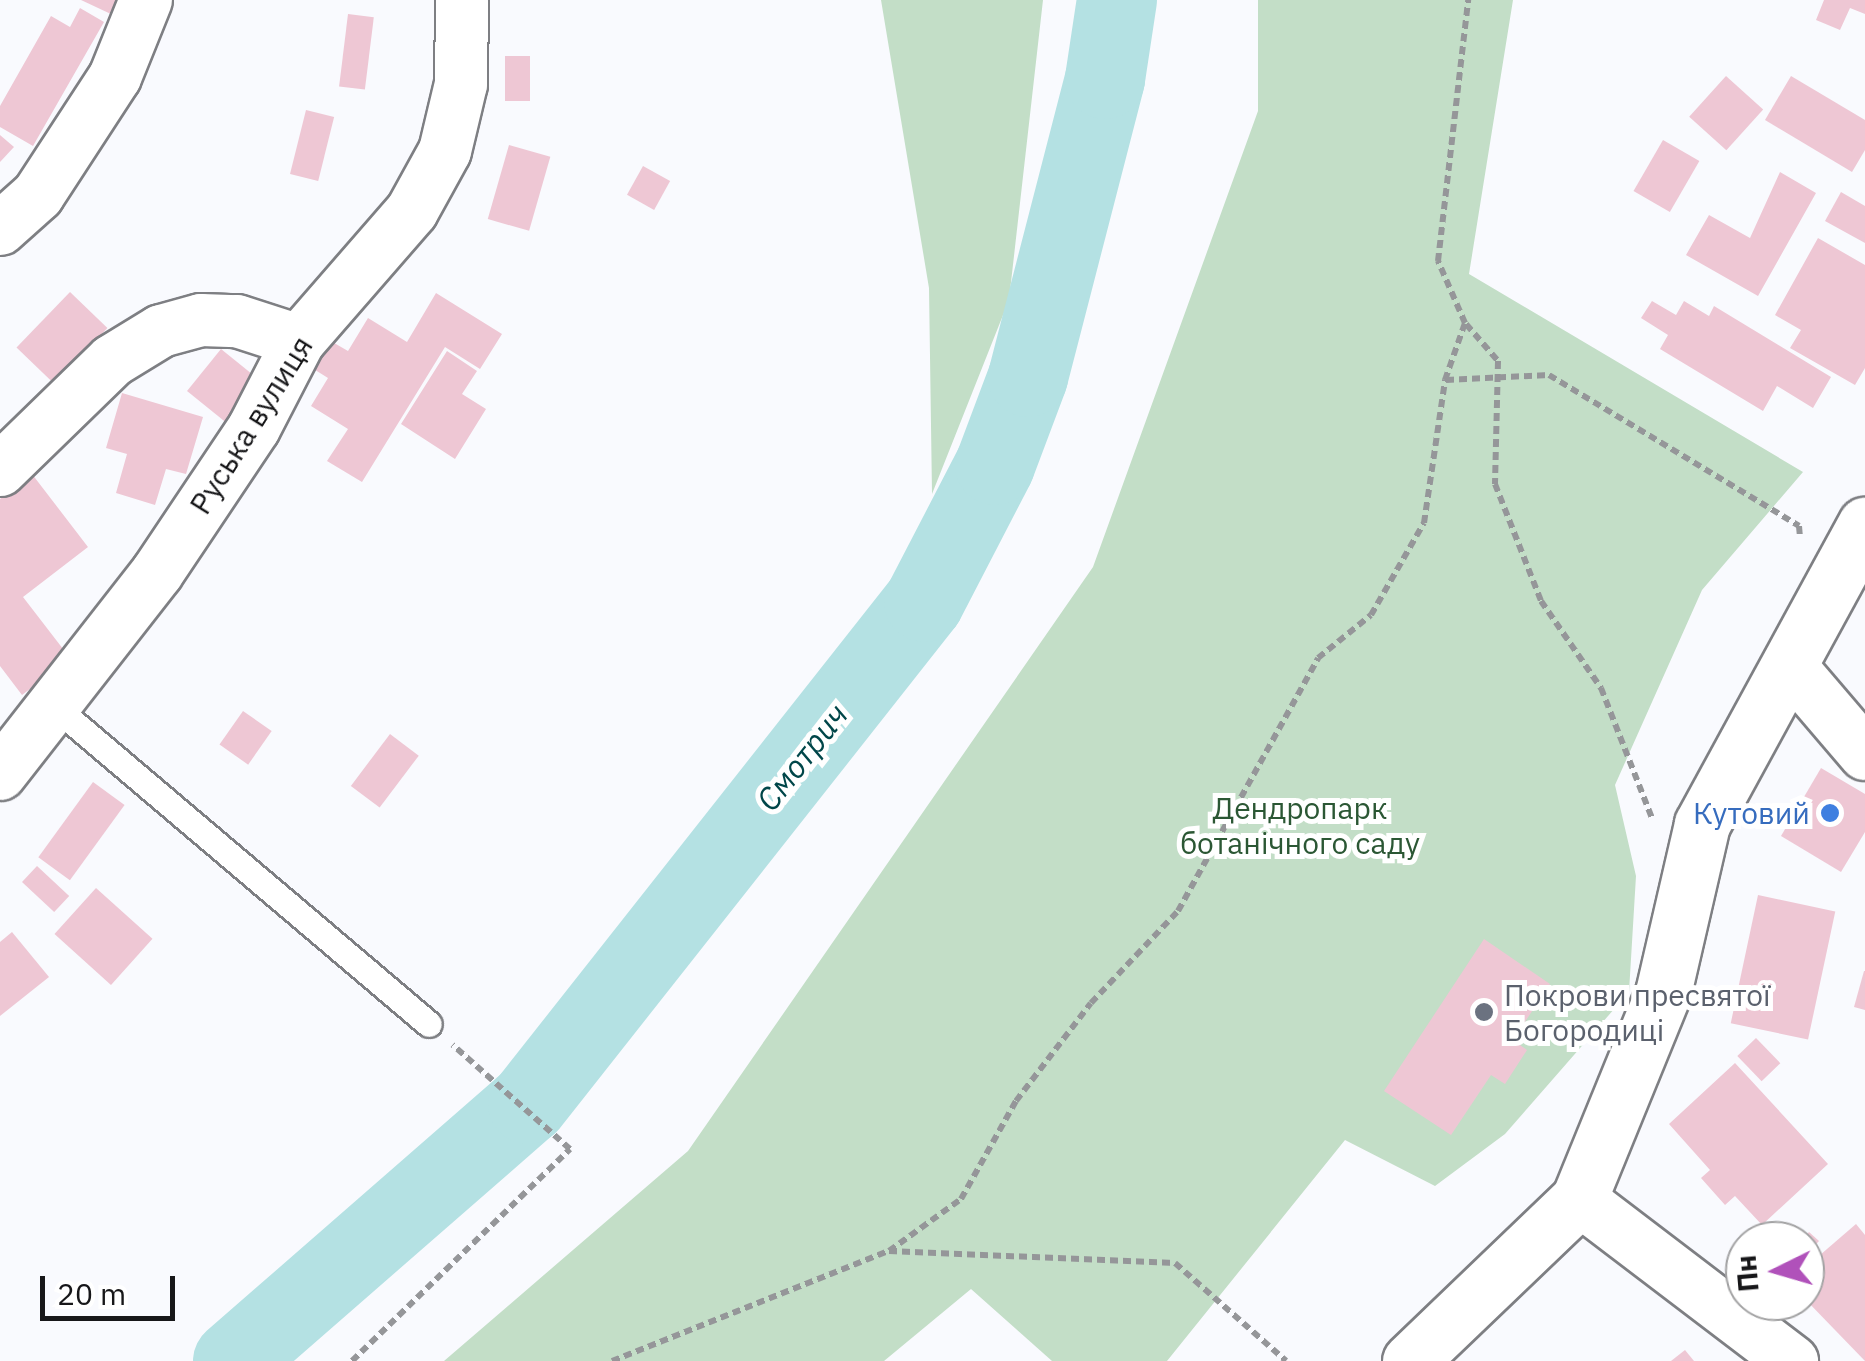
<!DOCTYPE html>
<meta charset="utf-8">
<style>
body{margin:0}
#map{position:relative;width:1865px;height:1361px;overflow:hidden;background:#f9fafe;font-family:"IBM Plex Sans",sans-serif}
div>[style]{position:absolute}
.green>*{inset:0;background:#c3dec7}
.river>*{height:80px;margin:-40px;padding:0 40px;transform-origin:40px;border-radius:40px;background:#b4e1e3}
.building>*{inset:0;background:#eec7d4;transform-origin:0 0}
.path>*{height:6px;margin-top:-3px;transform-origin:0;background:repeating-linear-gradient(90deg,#959699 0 8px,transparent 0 13px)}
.roads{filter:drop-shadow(2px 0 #7e7f83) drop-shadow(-2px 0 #7e7f83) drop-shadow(0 2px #7e7f83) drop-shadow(0 -2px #7e7f83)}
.lane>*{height:25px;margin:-12.5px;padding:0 12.5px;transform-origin:12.5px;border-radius:12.5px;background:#fff}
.street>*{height:52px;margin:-26px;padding:0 26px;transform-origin:26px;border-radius:26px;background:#fff}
.secondary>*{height:55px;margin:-27.5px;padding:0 27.5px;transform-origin:27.5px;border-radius:27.5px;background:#fff}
.dots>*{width:28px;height:28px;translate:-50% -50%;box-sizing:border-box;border:5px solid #fff;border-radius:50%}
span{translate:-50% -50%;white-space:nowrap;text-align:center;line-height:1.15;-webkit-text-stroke:10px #fff;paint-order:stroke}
.street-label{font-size:30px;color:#171719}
.park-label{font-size:30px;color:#2b5734}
.shop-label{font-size:30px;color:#366cbe}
.right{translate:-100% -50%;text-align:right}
.worship-label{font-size:30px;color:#5b616d}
.left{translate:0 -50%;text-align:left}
.water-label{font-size:32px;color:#004649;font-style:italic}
.north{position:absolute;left:1725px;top:1221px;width:100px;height:100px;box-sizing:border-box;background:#fff;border:2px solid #a2a2a3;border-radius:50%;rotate:265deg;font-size:28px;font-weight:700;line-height:40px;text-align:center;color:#171719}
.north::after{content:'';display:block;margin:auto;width:35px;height:45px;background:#b051ba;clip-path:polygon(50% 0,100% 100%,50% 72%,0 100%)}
.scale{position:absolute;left:40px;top:1276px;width:135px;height:45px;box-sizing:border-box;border:5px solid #171719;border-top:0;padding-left:12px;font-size:30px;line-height:35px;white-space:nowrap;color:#171719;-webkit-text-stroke:8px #fff;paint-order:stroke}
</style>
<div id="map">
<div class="green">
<div style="clip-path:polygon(881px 0,1043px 0,1009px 300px,932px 494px,929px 288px)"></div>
<div style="clip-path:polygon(1258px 0,1513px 0,1469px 274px,1803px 472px,1702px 590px,1615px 785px,1636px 876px,1629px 992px,1505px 1134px,1435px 1186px,1345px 1140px,1167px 1361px,1052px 1361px,971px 1289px,884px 1361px,444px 1361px,688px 1151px,1093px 567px,1258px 111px)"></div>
</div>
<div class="river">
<div style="left:233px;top:1361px;width:391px;rotate:-41.1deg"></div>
<div style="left:528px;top:1104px;width:639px;rotate:-51.73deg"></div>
<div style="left:924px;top:602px;width:154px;rotate:-62.6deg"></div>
<div style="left:995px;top:465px;width:94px;rotate:-69.4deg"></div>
<div style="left:1028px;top:377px;width:308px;rotate:-75.5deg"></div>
<div style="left:1105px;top:79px;width:80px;rotate:-81.4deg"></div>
</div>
<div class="building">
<div style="clip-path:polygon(81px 0,120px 0,113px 15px)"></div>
<div style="clip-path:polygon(1824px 0,1865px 0,1865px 14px,1850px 8px,1840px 30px,1816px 20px)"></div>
<div style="clip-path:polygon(80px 8px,104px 22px,33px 146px,0 127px,0 106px,51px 16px,70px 27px)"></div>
<div style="left:348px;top:14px;width:26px;height:73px;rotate:7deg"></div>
<div style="left:505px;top:56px;width:25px;height:45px"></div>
<div style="left:1726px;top:76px;width:50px;height:55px;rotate:42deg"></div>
<div style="clip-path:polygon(1791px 76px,1865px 120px,1865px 150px,1852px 172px,1765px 120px)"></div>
<div style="left:306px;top:110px;width:29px;height:66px;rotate:14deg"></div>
<div style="clip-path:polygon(0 135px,14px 147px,0 162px)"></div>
<div style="left:1663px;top:140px;width:42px;height:59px;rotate:30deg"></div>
<div style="left:509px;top:145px;width:43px;height:77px;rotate:16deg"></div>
<div style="left:643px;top:166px;width:31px;height:33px;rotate:29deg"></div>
<div style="clip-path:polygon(1780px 172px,1816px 193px,1758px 296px,1686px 255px,1709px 215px,1750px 238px)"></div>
<div style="clip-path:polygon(1841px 192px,1865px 206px,1865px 243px,1825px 221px)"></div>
<div style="clip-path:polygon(1818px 238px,1865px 265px,1865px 368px,1855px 385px,1790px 348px,1801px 330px,1775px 315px)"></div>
<div style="left:70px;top:292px;width:52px;height:77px;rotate:44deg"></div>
<div style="clip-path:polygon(436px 293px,502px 334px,480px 369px,445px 347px,362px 482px,327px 461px,348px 429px,311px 406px,328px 378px,312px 368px,329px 340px,348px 351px,368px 318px,407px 342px)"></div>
<div style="clip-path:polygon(1652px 301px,1676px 315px,1684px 301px,1709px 316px,1714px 306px,1831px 377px,1813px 408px,1777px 386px,1763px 411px,1660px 349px,1668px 335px,1641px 318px)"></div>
<div style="left:221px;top:349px;width:53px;height:54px;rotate:39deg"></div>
<div style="clip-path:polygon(447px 351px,477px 371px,462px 394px,486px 409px,455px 459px,401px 424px)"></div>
<div style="clip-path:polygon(122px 393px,203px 417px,186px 474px,166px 469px,155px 505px,116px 493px,127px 454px,106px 448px)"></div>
<div style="clip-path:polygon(32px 474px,88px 547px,23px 597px,70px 658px,22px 695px,0 666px,0 499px)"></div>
<div style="left:243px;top:711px;width:35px;height:41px;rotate:35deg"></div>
<div style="left:390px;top:734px;width:36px;height:65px;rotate:37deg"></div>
<div style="clip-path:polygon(1821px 768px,1865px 794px,1865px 832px,1841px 872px,1781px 836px)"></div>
<div style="left:93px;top:782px;width:39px;height:93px;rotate:36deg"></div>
<div style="left:37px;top:866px;width:44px;height:22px;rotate:43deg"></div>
<div style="left:96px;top:888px;width:76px;height:62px;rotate:42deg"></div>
<div style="left:1758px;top:895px;width:79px;height:131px;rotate:12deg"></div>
<div style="clip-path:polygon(12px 932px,49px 977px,0 1016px,0 942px)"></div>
<div style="clip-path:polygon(1484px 939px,1550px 984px,1513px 1040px,1527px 1050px,1505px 1084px,1491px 1075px,1451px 1135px,1384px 1091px)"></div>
<div style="clip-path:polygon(1864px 971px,1865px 971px,1865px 1010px,1854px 1007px)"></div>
<div style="left:1756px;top:1038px;width:35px;height:26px;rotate:46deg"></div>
<div style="clip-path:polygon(1735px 1063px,1828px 1164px,1762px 1225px,1735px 1196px,1725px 1205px,1701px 1178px,1710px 1170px,1669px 1124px)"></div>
<div style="clip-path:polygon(1856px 1224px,1865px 1235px,1865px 1361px,1805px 1299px,1805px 1268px)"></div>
<div style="clip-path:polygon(1809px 1232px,1819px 1241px,1805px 1256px,1801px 1241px)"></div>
<div style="clip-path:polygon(1685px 1350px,1694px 1361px,1671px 1361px)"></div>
</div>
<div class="path">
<div style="left:1466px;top:324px;width:49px;rotate:49.1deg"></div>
<div style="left:1498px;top:361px;width:123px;rotate:91.4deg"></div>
<div style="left:1495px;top:484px;width:126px;rotate:68.5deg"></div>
<div style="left:1541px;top:601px;width:106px;rotate:55.4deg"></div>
<div style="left:1601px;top:688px;width:140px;rotate:68.6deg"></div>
<div style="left:1446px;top:380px;width:103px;rotate:-2.8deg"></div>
<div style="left:1549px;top:375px;width:292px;rotate:31.1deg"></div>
<div style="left:1799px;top:526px;width:12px;rotate:85deg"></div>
<div style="left:889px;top:1251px;width:89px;rotate:-35.8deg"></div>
<div style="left:961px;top:1199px;width:112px;rotate:-60.7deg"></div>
<div style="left:1016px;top:1101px;width:123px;rotate:-52.6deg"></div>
<div style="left:1091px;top:1003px;width:127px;rotate:-46.6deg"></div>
<div style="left:1178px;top:911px;width:289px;rotate:-61deg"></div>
<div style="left:1318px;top:658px;width:68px;rotate:-39.1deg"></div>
<div style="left:1371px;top:615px;width:106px;rotate:-60.1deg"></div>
<div style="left:1424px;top:523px;width:145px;rotate:-81.6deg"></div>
<div style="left:1445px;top:380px;width:60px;rotate:-70.7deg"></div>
<div style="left:1465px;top:323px;width:68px;rotate:-113.5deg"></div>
<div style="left:1438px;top:261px;width:263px;rotate:-83.4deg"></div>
<div style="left:352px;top:1361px;width:304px;rotate:-44.2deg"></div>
<div style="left:570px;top:1149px;width:157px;rotate:-138.4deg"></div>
<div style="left:612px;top:1361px;width:298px;rotate:-21.7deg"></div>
<div style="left:889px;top:1251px;width:286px;rotate:2.4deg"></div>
<div style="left:1175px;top:1263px;width:148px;rotate:41.4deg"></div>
</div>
<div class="roads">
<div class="lane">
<div style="left:55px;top:707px;width:490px;rotate:40.3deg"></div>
</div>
<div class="street">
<div style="left:0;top:229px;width:51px;rotate:-41.8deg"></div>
<div style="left:38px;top:195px;width:141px;rotate:-56.9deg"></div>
<div style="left:115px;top:77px;width:83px;rotate:-68.1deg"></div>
<div style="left:0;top:470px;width:156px;rotate:-44.2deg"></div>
<div style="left:112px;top:361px;width:57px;rotate:-31.5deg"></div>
<div style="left:161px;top:331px;width:41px;rotate:-15.4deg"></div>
<div style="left:201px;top:320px;width:36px;rotate:2deg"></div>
<div style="left:237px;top:321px;width:65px;rotate:17.9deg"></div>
<div style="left:1789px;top:665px;width:117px;rotate:49.5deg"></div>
<div style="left:0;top:774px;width:255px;rotate:-52deg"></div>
<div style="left:157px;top:573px;width:174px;rotate:-56.2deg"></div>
<div style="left:254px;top:428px;width:98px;rotate:-62.7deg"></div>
<div style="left:299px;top:341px;width:172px;rotate:-49deg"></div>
<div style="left:412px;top:211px;width:68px;rotate:-61.2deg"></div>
<div style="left:445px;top:151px;width:69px;rotate:-76.6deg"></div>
<div style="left:461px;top:84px;width:84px;rotate:-89.3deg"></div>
<div style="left:1579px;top:1199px;width:268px;rotate:37.3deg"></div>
</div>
<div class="secondary">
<div style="left:1410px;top:1361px;width:234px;rotate:-43.8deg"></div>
<div style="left:1579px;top:1199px;width:222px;rotate:-67.8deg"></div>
<div style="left:1663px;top:993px;width:173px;rotate:-77deg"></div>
<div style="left:1702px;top:824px;width:341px;rotate:-61.4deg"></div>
</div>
</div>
<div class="dots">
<div style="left:1830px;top:813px;background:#3f7fe0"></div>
<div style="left:1484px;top:1012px;background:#6b7280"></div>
</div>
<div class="street-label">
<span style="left:251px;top:425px;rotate:-58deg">Руська вулиця</span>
</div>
<div class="park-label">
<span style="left:1300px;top:825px">Дендропарк<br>ботанічного саду</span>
</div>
<div class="shop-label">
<span class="right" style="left:1810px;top:813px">Кутовий</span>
</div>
<div class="worship-label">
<span class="left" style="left:1504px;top:1012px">Покрови пресвятої<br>Богородиці</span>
</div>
<div class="water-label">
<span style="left:802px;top:757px;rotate:-52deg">Смотрич</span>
</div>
<div class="north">Пн</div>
<div class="scale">20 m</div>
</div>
